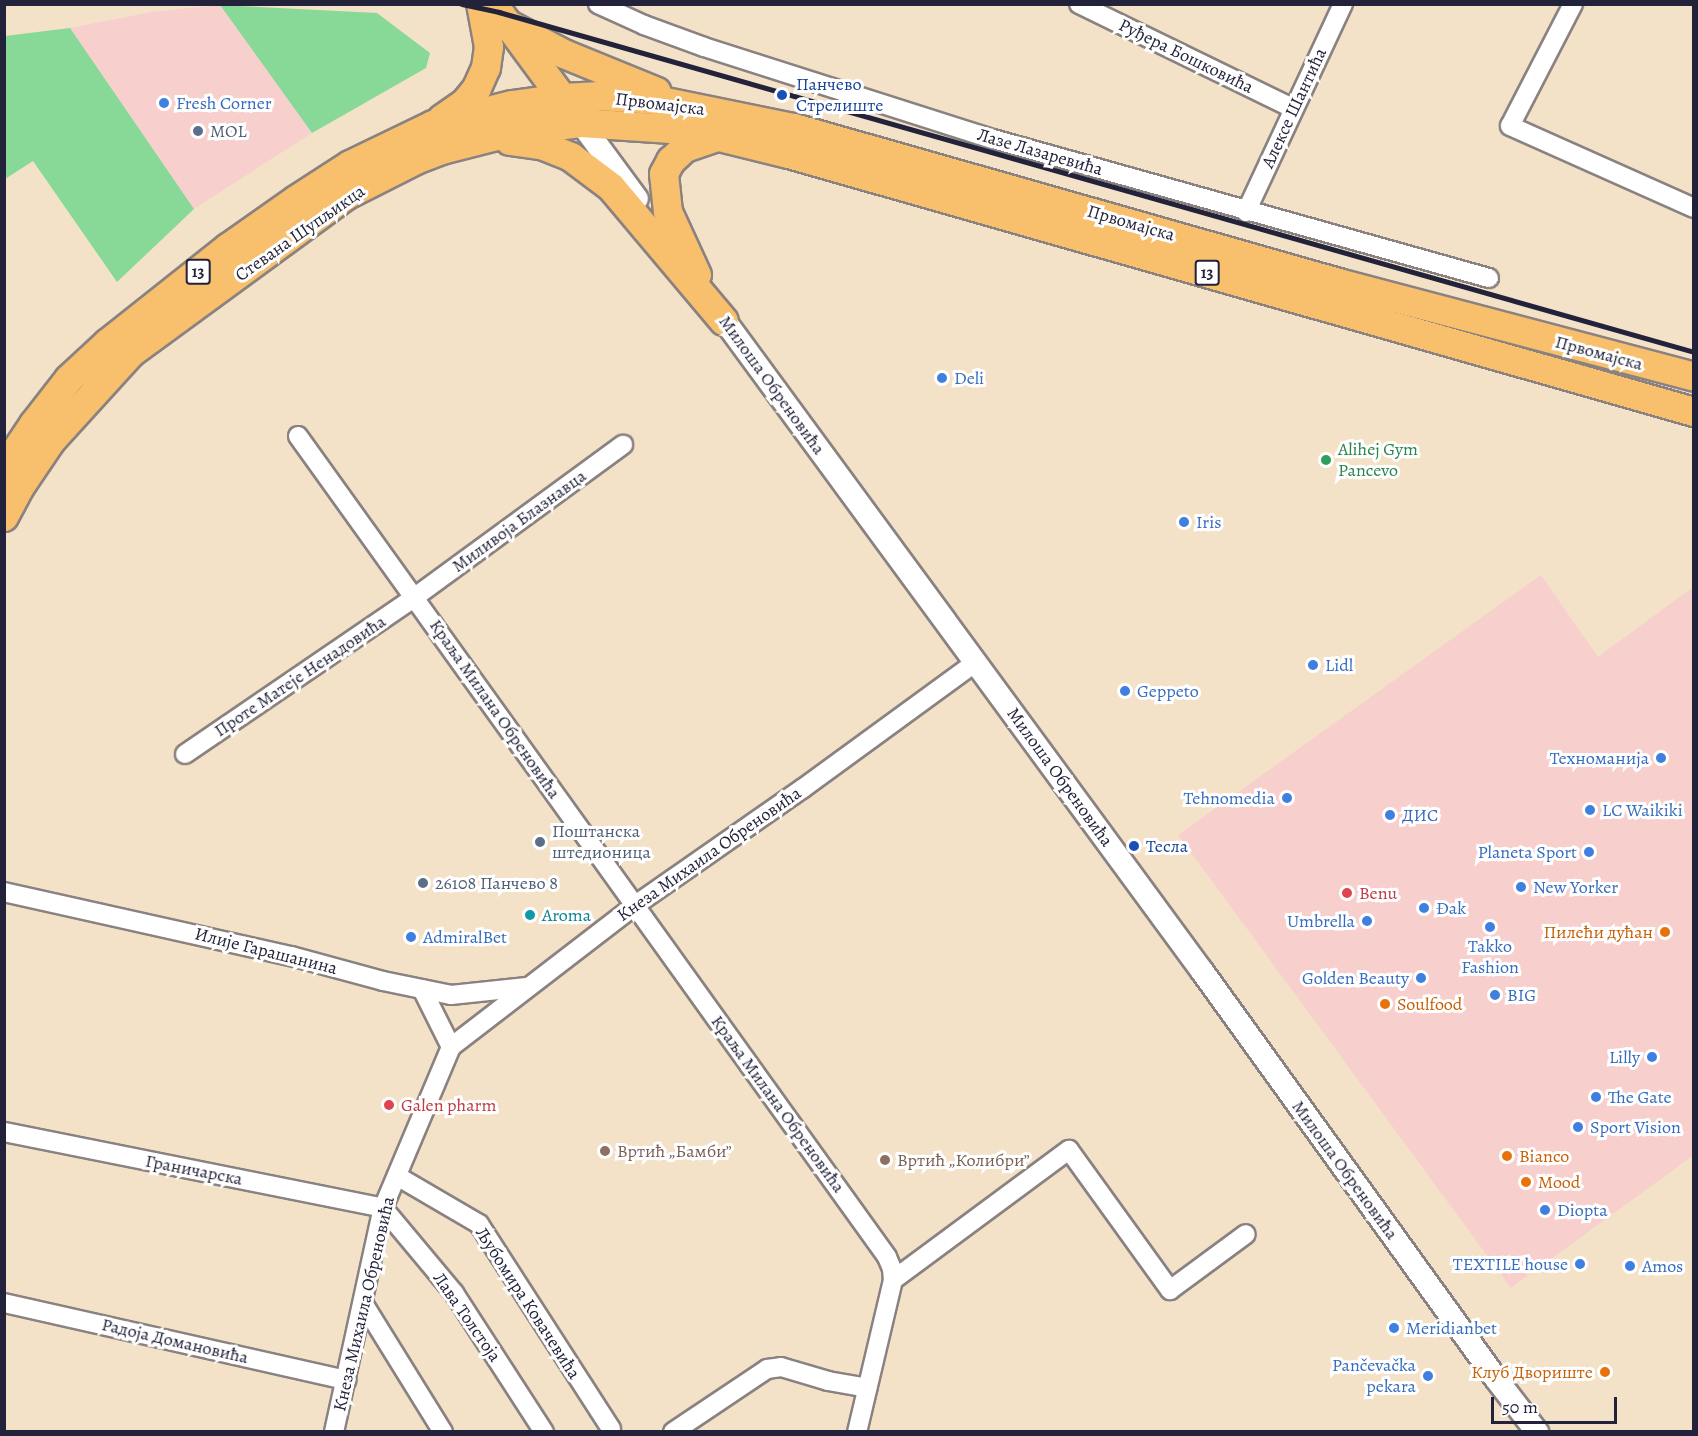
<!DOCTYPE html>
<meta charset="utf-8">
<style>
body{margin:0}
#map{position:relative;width:1698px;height:1436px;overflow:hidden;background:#f3e2c7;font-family:Alegreya,serif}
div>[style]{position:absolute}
.built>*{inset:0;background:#f7d0ce}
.green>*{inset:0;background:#88d897}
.roads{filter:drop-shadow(2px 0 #8a8281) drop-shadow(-2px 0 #8a8281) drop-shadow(0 2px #8a8281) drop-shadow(0 -2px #8a8281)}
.minor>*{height:18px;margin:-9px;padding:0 9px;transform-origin:9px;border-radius:9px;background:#fff}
.tertiary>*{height:22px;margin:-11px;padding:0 11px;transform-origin:11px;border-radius:11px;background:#fff}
.primary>*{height:28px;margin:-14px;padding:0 14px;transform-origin:14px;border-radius:14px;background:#f8bf6c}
.rail>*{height:4.5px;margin:-2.25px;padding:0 2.25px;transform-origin:2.25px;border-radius:2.25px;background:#22223b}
.dots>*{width:16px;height:16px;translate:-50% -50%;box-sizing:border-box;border:3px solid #fff;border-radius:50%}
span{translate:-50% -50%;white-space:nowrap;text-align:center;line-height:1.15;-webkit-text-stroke:6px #fff;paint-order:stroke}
.shield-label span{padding:2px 4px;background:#fff;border:2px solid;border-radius:4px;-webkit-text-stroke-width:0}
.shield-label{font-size:16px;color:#22223b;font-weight:700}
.street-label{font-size:18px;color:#22223b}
.transit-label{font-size:18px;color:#164399}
.left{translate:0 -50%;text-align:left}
.shop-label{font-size:18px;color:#366cbe}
.right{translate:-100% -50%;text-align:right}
.service-label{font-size:18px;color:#4e5e75}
.leisure-label{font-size:18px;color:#27864d}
.health-label{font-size:18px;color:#be3a42}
.culture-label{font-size:18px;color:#0d838f}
.food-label{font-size:18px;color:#c56008}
.education-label{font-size:18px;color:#785e54}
.frame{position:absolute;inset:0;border:6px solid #22223b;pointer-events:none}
.scale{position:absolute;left:1491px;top:1397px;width:126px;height:27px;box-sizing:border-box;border:3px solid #22223b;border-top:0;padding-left:8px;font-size:18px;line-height:21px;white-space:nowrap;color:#22223b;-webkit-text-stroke:4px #fff;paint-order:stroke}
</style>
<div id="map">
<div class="built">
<div style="clip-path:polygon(220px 5px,312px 133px,194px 209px,70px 28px,151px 12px)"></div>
<div style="clip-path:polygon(1541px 575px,1598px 657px,1693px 587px,1694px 1155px,1511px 1288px,1178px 835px)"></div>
</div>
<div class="green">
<div style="clip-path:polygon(220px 5px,377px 13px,430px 53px,426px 68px,312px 133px)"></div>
<div style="clip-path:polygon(70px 28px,194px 209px,117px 282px,33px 161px,5px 179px,5px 36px)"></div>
</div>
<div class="roads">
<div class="minor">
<div style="left:598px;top:4px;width:51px;rotate:24.5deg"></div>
<div style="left:644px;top:25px;width:64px;rotate:20.1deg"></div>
<div style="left:704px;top:47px;width:303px;rotate:17.7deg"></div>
<div style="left:993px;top:139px;width:515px;rotate:15.66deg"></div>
<div style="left:1079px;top:4px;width:237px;rotate:26deg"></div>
<div style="left:1573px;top:4px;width:137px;rotate:117.3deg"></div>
<div style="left:1510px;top:126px;width:201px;rotate:24deg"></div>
<div style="left:1246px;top:212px;width:230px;rotate:-65deg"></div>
<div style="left:298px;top:436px;width:1010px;rotate:54.34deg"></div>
<div style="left:887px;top:1257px;width:13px;rotate:67deg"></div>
<div style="left:892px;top:1269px;width:11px;rotate:85deg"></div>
<div style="left:893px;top:1280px;width:156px;rotate:103.3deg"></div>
<div style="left:185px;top:754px;width:278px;rotate:-34.3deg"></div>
<div style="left:415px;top:597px;width:258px;rotate:-36.2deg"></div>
<div style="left:4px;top:892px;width:294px;rotate:12.6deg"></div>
<div style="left:291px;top:956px;width:95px;rotate:15.2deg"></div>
<div style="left:383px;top:981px;width:69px;rotate:11.6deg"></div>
<div style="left:451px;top:995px;width:76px;rotate:-6deg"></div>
<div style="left:422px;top:989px;width:65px;rotate:63.4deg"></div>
<div style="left:4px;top:1132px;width:387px;rotate:11.3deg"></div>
<div style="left:397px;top:1176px;width:95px;rotate:30.3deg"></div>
<div style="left:479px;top:1224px;width:244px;rotate:57.2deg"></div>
<div style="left:383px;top:1208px;width:111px;rotate:50.1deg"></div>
<div style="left:454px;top:1293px;width:166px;rotate:57.1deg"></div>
<div style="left:893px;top:1280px;width:219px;rotate:-36.5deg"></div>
<div style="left:1069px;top:1150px;width:173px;rotate:54.2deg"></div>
<div style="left:1170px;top:1290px;width:94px;rotate:-36.4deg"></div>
<div style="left:4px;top:1303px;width:351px;rotate:12.7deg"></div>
<div style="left:363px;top:1303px;width:152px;rotate:58.2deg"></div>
<div style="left:334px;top:1432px;width:229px;rotate:-77.7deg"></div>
<div style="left:383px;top:1208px;width:175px;rotate:-67.1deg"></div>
<div style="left:451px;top:1047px;width:231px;rotate:-37.6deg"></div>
<div style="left:634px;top:906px;width:205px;rotate:-34.9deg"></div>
<div style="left:802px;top:789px;width:215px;rotate:-36.1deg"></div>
<div style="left:673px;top:1432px;width:113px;rotate:-33.8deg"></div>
<div style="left:767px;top:1369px;width:14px;rotate:-8deg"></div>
<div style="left:781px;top:1367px;width:49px;rotate:16.6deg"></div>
<div style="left:828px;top:1381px;width:40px;rotate:10deg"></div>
</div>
<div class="tertiary">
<div style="left:581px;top:123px;width:94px;rotate:53.6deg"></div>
<div style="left:716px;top:309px;width:821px;rotate:53.72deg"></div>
<div style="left:1202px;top:971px;width:504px;rotate:54.2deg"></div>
<div style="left:1497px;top:1380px;width:66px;rotate:52.4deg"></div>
</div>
<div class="primary">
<div style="left:493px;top:4px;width:133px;rotate:53.6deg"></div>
<div style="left:509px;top:25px;width:62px;rotate:27.8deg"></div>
<div style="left:564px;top:54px;width:100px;rotate:22.2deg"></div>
<div style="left:442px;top:119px;width:28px;rotate:-35deg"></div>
<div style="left:465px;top:103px;width:19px;rotate:-51deg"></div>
<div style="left:477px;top:88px;width:22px;rotate:-66deg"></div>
<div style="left:486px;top:68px;width:21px;rotate:-82deg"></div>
<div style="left:489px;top:47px;width:44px;rotate:-100.5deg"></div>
<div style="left:510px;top:141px;width:34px;rotate:8deg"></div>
<div style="left:544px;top:146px;width:29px;rotate:22deg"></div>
<div style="left:571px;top:157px;width:50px;rotate:36.9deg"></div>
<div style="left:611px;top:187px;width:175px;rotate:49.9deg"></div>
<div style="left:697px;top:275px;width:69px;rotate:-114.7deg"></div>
<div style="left:668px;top:212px;width:38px;rotate:-96deg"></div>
<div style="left:664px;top:174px;width:15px;rotate:-62deg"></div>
<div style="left:671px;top:161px;width:19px;rotate:-43deg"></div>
<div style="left:685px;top:148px;width:34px;rotate:-19deg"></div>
<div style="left:4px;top:469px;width:54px;rotate:-56.3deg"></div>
<div style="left:34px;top:424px;width:57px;rotate:-52.1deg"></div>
<div style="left:69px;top:379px;width:53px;rotate:-42.7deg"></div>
<div style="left:108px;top:343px;width:153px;rotate:-38.4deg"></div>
<div style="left:228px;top:248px;width:83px;rotate:-35.2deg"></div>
<div style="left:296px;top:200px;width:64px;rotate:-32.9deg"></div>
<div style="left:350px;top:165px;width:92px;rotate:-25.7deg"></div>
<div style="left:433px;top:125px;width:81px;rotate:-14.2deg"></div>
<div style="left:512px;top:105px;width:51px;rotate:-7.8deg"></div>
<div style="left:563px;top:98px;width:37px;rotate:-3deg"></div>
<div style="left:600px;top:96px;width:56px;rotate:4.1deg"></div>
<div style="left:656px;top:100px;width:141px;rotate:11.5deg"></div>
<div style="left:794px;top:128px;width:567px;rotate:15.88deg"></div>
<div style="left:1339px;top:283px;width:367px;rotate:14.8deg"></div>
<div style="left:4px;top:517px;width:34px;rotate:-62deg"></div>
<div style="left:20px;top:487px;width:55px;rotate:-56deg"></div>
<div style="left:51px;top:441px;width:119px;rotate:-47.7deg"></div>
<div style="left:131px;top:353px;width:268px;rotate:-36.2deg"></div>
<div style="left:347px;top:195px;width:77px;rotate:-26.9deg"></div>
<div style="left:416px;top:160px;width:28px;rotate:-21deg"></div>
<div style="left:442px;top:150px;width:76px;rotate:-14.4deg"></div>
<div style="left:516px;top:131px;width:65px;rotate:-7deg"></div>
<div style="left:581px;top:123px;width:90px;rotate:3.8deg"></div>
<div style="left:671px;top:129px;width:49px;rotate:9.5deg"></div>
<div style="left:719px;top:137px;width:72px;rotate:13.7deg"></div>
<div style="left:789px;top:154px;width:941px;rotate:15.91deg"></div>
</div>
</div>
<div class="rail">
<div style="left:462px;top:4px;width:38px;rotate:12deg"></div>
<div style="left:499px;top:12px;width:1242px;rotate:15.88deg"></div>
</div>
<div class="dots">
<div style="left:782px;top:95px;background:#1a4fb4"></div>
<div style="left:164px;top:103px;background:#3f7fe0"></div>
<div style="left:198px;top:131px;background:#5c6f8a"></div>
<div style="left:942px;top:378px;background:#3f7fe0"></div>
<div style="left:1326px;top:460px;background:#2e9e5b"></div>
<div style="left:1184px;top:522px;background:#3f7fe0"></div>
<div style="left:1313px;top:665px;background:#3f7fe0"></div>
<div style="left:1125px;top:691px;background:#3f7fe0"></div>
<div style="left:1661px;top:758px;background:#3f7fe0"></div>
<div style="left:1287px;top:798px;background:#3f7fe0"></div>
<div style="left:1590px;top:810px;background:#3f7fe0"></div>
<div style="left:1390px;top:815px;background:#3f7fe0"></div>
<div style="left:540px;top:842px;background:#5c6f8a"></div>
<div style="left:1134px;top:846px;background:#1a4fb4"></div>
<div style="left:1589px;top:852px;background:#3f7fe0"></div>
<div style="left:423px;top:883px;background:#5c6f8a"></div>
<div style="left:1521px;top:887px;background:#3f7fe0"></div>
<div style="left:1347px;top:893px;background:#e0444e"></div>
<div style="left:1424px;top:908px;background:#3f7fe0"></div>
<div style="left:530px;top:915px;background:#0f9aa8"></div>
<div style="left:1367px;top:921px;background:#3f7fe0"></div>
<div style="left:1490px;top:927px;background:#3f7fe0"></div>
<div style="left:1665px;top:932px;background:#e8710a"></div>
<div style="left:411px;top:937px;background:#3f7fe0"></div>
<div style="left:1421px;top:978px;background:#3f7fe0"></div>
<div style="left:1495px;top:995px;background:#3f7fe0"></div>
<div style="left:1385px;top:1004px;background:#e8710a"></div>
<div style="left:1652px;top:1057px;background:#3f7fe0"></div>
<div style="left:1596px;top:1097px;background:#3f7fe0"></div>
<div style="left:389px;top:1105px;background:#e0444e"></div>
<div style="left:1578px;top:1127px;background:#3f7fe0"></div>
<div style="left:605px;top:1151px;background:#8d6e63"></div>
<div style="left:1507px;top:1156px;background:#e8710a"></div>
<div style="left:885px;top:1160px;background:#8d6e63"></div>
<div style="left:1526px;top:1182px;background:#e8710a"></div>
<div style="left:1545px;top:1210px;background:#3f7fe0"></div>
<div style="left:1580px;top:1264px;background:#3f7fe0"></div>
<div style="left:1630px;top:1266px;background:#3f7fe0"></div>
<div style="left:1394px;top:1328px;background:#3f7fe0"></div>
<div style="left:1605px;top:1372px;background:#e8710a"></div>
<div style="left:1428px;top:1376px;background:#3f7fe0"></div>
</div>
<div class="shield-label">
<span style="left:198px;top:272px">13</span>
<span style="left:1207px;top:273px">13</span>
</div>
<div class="street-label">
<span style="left:1186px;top:56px;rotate:26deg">Руђера Бошковића</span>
<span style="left:660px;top:104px;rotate:7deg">Првомајска</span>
<span style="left:1294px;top:108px;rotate:-65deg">Алексе Шантића</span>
<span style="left:1040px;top:152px;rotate:16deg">Лазе Лазаревића</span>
<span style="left:1131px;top:223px;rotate:16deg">Првомајска</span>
<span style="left:300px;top:233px;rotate:-35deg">Стевана Шупљикца</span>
<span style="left:1599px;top:353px;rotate:15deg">Првомајска</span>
<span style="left:772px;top:385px;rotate:54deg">Милоша Обреновића</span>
<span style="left:519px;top:521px;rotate:-36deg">Миливоја Блазнавца</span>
<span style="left:300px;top:676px;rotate:-34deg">Проте Матеје Ненадовића</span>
<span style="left:495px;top:709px;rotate:55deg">Краља Милана Обреновића</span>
<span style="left:1060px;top:777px;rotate:54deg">Милоша Обреновића</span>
<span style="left:709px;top:854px;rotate:-35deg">Кнеза Михаила Обреновића</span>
<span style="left:266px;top:951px;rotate:14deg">Илије Гарашанина</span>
<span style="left:778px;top:1104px;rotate:54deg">Краља Милана Обреновића</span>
<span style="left:194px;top:1170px;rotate:11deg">Граничарска</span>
<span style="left:1345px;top:1170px;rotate:54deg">Милоша Обреновића</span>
<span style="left:528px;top:1303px;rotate:57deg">Љубомира Ковачевића</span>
<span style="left:364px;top:1304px;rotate:-77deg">Кнеза Михаила Обреновића</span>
<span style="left:467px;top:1317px;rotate:55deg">Лава Толстоја</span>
<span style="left:175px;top:1341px;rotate:13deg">Радоја Домановића</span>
</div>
<div class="transit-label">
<span class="left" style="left:796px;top:95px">Панчево<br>Стрелиште</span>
<span class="left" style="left:1146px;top:846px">Тесла</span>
</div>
<div class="shop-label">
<span class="left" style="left:176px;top:103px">Fresh Corner</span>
<span class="left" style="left:954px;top:378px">Deli</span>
<span class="left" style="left:1196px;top:522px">Iris</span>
<span class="left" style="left:1325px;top:665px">Lidl</span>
<span class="left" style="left:1137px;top:691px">Geppeto</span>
<span class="right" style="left:1649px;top:758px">Техноманија</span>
<span class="right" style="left:1275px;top:798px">Tehnomedia</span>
<span class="left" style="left:1602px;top:810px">LC Waikiki</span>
<span class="left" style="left:1402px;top:815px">ДИС</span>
<span class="right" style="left:1577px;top:852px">Planeta Sport</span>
<span class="left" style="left:1533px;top:887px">New Yorker</span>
<span class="left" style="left:1436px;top:908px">Đak</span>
<span class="right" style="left:1355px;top:921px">Umbrella</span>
<span class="left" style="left:423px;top:937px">AdmiralBet</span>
<span style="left:1490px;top:957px">Takko<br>Fashion</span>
<span class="right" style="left:1409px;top:978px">Golden Beauty</span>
<span class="left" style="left:1507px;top:995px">BIG</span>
<span class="right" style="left:1640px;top:1057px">Lilly</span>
<span class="left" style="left:1608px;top:1097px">The Gate</span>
<span class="left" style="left:1590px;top:1127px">Sport Vision</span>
<span class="left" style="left:1557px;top:1210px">Diopta</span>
<span class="right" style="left:1568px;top:1264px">TEXTILE house</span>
<span class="left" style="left:1642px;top:1266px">Amos</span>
<span class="left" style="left:1406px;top:1328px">Meridianbet</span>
<span class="right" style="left:1416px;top:1376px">Pančevačka<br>pekara</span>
</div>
<div class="service-label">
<span class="left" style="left:210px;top:131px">MOL</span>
<span class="left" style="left:552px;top:842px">Поштанска<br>штедионица</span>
<span class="left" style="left:435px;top:883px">26108 Панчево 8</span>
</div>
<div class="leisure-label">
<span class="left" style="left:1338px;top:460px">Alihej Gym<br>Pancevo</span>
</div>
<div class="health-label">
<span class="left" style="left:1359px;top:893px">Benu</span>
<span class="left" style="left:401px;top:1105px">Galen pharm</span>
</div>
<div class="culture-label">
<span class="left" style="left:542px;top:915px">Aroma</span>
</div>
<div class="food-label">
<span class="right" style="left:1653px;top:932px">Пилећи дућан</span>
<span class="left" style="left:1397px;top:1004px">Soulfood</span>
<span class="left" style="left:1519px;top:1156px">Bianco</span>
<span class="left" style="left:1538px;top:1182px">Mood</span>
<span class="right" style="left:1593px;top:1372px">Клуб Двориште</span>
</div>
<div class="education-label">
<span class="left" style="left:617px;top:1151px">Вртић „Бамби”</span>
<span class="left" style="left:897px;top:1160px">Вртић „Колибри”</span>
</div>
<div class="frame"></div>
<div class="scale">50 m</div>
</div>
